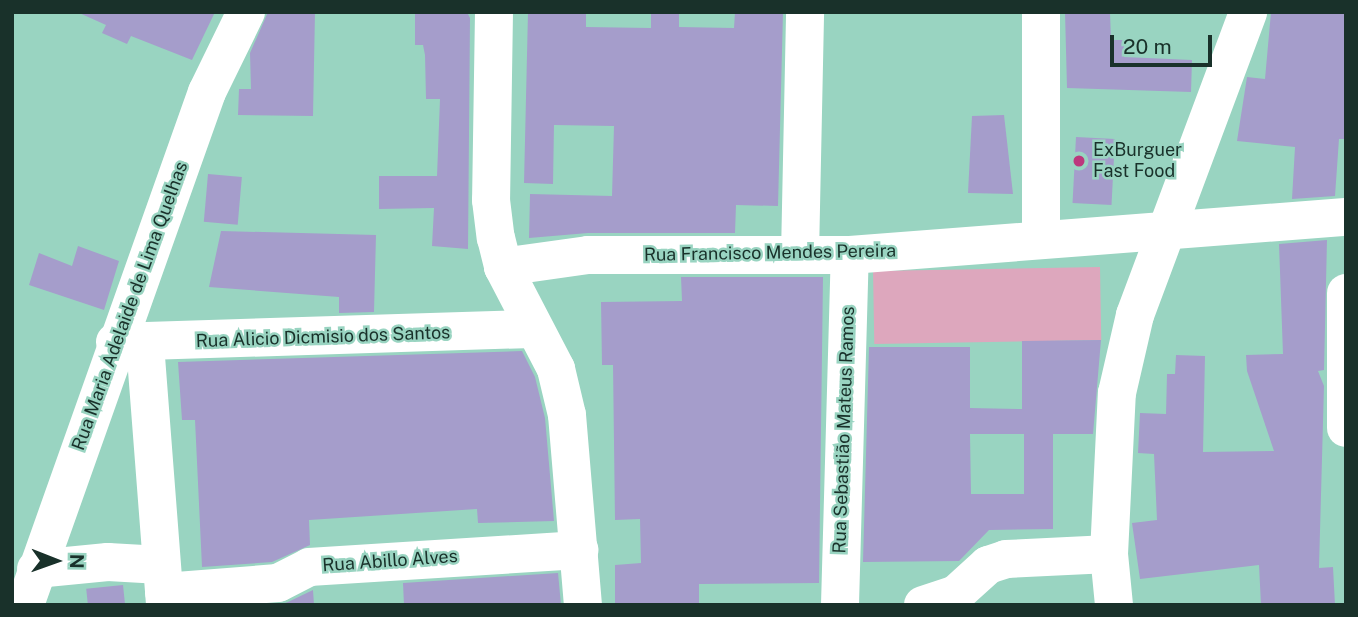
<!DOCTYPE html>
<meta charset="utf-8">
<style>
body{margin:0}
#map{position:relative;width:1358px;height:617px;overflow:hidden;background:#99d4c1;font-family:"Public Sans",sans-serif}
div>[style]{position:absolute}
.green>*{inset:0;background:#dda7bd;transform-origin:0 0}
.building>*{inset:0;background:#a59dcb;transform-origin:0 0}
.minor>*{height:38px;margin:-19px;padding:0 19px;transform-origin:19px;border-radius:19px;background:#fff}
.dots>*{width:19px;height:19px;translate:-50% -50%;box-sizing:border-box;border:4px solid #99d4c1;border-radius:50%}
span{translate:-50% -50%;white-space:nowrap;text-align:center;line-height:1.15;-webkit-text-stroke:5px #99d4c1;paint-order:stroke}
.poi-label{font-size:18px;color:#19312a}
.left{translate:0 -50%;text-align:left}
.street-label{font-size:18px;color:#19312a}
.frame{position:absolute;inset:0;border:14px solid #19312a;pointer-events:none}
.north{position:absolute;left:21px;top:526px;width:70px;height:70px;-webkit-text-stroke:5px #99d4c1;paint-order:stroke;rotate:91deg;font-size:19px;font-weight:700;line-height:28px;text-align:center;color:#19312a}
.north::after{content:'';display:block;margin:auto;width:24px;height:32px;background:#19312a;clip-path:polygon(50% 0,100% 100%,50% 72%,0 100%)}
.scale{position:absolute;left:1110px;top:35px;width:102px;height:32px;box-sizing:border-box;border:4px solid #19312a;border-top:0;padding-left:9px;font-size:21px;line-height:24px;white-space:nowrap;color:#19312a;-webkit-text-stroke:5px #99d4c1;paint-order:stroke}
</style>
<div id="map">
<div class="green">
<div style="left:1100px;top:267px;width:73px;height:227px;rotate:89deg"></div>
</div>
<div class="building">
<div style="clip-path:polygon(77px 12px,215px 12px,192px 60px,131px 36px,127px 44px,102px 33px,106px 25px)"></div>
<div style="clip-path:polygon(268px 12px,315px 12px,313px 116px,238px 115px,239px 89px,251px 89px,250px 53px)"></div>
<div style="clip-path:polygon(415px 12px,467px 12px,470px 18px,468px 249px,432px 246px,434px 208px,379px 209px,379px 176px,437px 176px,440px 99px,426px 99px,425px 55px,423px 45px,415px 45px)"></div>
<div style="clip-path:polygon(528px 12px,586px 12px,586px 27px,651px 28px,651px 12px,679px 12px,679px 27px,734px 28px,735px 12px,783px 12px,778px 206px,736px 205px,735px 233px,588px 233px,529px 238px,530px 194px,612px 196px,614px 126px,554px 125px,553px 184px,524px 183px)"></div>
<div style="clip-path:polygon(1065px 12px,1110px 12px,1111px 40px,1124px 40px,1124px 57px,1192px 60px,1191px 92px,1067px 88px)"></div>
<div style="clip-path:polygon(1271px 12px,1346px 12px,1346px 139px,1339px 139px,1335px 196px,1292px 199px,1295px 147px,1237px 141px,1247px 77px,1265px 79px)"></div>
<div style="clip-path:polygon(1004px 115px,1013px 194px,968px 193px,972px 116px)"></div>
<div style="left:1076px;top:137px;width:39px;height:66px;rotate:3deg"></div>
<div style="left:208px;top:174px;width:34px;height:48px;rotate:5deg"></div>
<div style="clip-path:polygon(221px 231px,376px 235px,374px 312px,339px 313px,339px 297px,209px 287px)"></div>
<div style="clip-path:polygon(1327px 240px,1324px 370px,1318px 371px,1324px 386px,1319px 568px,1333px 567px,1335px 605px,1261px 605px,1259px 565px,1140px 579px,1132px 523px,1157px 520px,1154px 454px,1138px 453px,1140px 413px,1166px 414px,1167px 374px,1175px 374px,1176px 355px,1205px 356px,1203px 452px,1274px 451px,1247px 371px,1246px 355px,1283px 354px,1279px 244px)"></div>
<div style="clip-path:polygon(78px 246px,119px 261px,104px 310px,29px 285px,39px 253px,72px 266px)"></div>
<div style="clip-path:polygon(681px 277px,823px 277px,819px 583px,699px 584px,699px 605px,615px 605px,615px 565px,641px 563px,640px 519px,615px 520px,613px 365px,602px 365px,601px 302px,682px 301px)"></div>
<div style="clip-path:polygon(evenodd,1101px 340px,1093px 434px,1053px 434px,1053px 529px,989px 530px,959px 561px,863px 562px,869px 347px,970px 347px,970px 408px,1022px 409px,1022px 341px,1101px 340px,970px 434px,1024px 434px,1024px 494px,971px 494px,970px 434px)"></div>
<div style="clip-path:polygon(522px 351px,535px 377px,545px 418px,554px 521px,478px 523px,477px 509px,309px 520px,310px 545px,272px 562px,202px 567px,195px 420px,182px 420px,178px 362px)"></div>
<div style="clip-path:polygon(558px 573px,561px 605px,404px 605px,403px 583px)"></div>
<div style="left:123px;top:585px;width:20px;height:37px;rotate:84deg"></div>
<div style="clip-path:polygon(313px 590px,314px 605px,280px 605px,288px 602px)"></div>
</div>
<div class="minor">
<div style="left:494px;top:12px;width:188px;rotate:90.9deg"></div>
<div style="left:491px;top:200px;width:38px;rotate:83deg"></div>
<div style="left:496px;top:238px;width:30px;rotate:76deg"></div>
<div style="left:503px;top:267px;width:115px;rotate:62.5deg"></div>
<div style="left:556px;top:369px;width:47px;rotate:76.6deg"></div>
<div style="left:567px;top:415px;width:191px;rotate:85.2deg"></div>
<div style="left:1041px;top:12px;width:228px;rotate:90deg"></div>
<div style="left:800px;top:255px;width:243px;rotate:-88.8deg"></div>
<div style="left:503px;top:267px;width:86px;rotate:-8deg"></div>
<div style="left:588px;top:255px;width:262px"></div>
<div style="left:850px;top:255px;width:497px;rotate:-4.4deg"></div>
<div style="left:1346px;top:293px;width:135px;rotate:90deg"></div>
<div style="left:115px;top:342px;width:417px;rotate:-1.8deg"></div>
<div style="left:145px;top:344px;width:262px;rotate:85.6deg"></div>
<div style="left:36px;top:569px;width:72px;rotate:-5.6deg"></div>
<div style="left:108px;top:562px;width:53px;rotate:3.2deg"></div>
<div style="left:164px;top:592px;width:114px;rotate:-4.5deg"></div>
<div style="left:278px;top:583px;width:35px;rotate:-27deg"></div>
<div style="left:309px;top:567px;width:271px;rotate:-3.6deg"></div>
<div style="left:25px;top:605px;width:544px;rotate:-70.47deg"></div>
<div style="left:207px;top:92px;width:89px;rotate:-64deg"></div>
<div style="left:840px;top:605px;width:350px;rotate:-88.4deg"></div>
<div style="left:923px;top:605px;width:35px;rotate:-18deg"></div>
<div style="left:956px;top:594px;width:43px;rotate:-42.2deg"></div>
<div style="left:988px;top:565px;width:19px;rotate:-18deg"></div>
<div style="left:1006px;top:559px;width:103px;rotate:-2.8deg"></div>
<div style="left:1114px;top:605px;width:51px;rotate:-95.6deg"></div>
<div style="left:1109px;top:554px;width:161px;rotate:-87.2deg"></div>
<div style="left:1117px;top:393px;width:80px;rotate:-77deg"></div>
<div style="left:1135px;top:315px;width:323px;rotate:-69.5deg"></div>
</div>
<div class="dots">
<div style="left:1079px;top:161px;background:#bc387d"></div>
</div>
<div class="poi-label">
<span class="left" style="left:1093px;top:161px">ExBurguer<br>Fast Food</span>
</div>
<div class="street-label">
<span style="left:770px;top:253px;rotate:-1deg">Rua Francisco Mendes Pereira</span>
<span style="left:130px;top:306px;rotate:-70deg">Rua Maria Adelaide de Lima Quelhas</span>
<span style="left:323px;top:337px;rotate:-2deg">Rua Alicio Dicmisio dos Santos</span>
<span style="left:844px;top:430px;rotate:-88deg">Rua Sebastião Mateus Ramos</span>
<span style="left:390px;top:561px;rotate:-4deg">Rua Abillo Alves</span>
</div>
<div class="frame"></div>
<div class="north">N</div>
<div class="scale">20 m</div>
</div>
